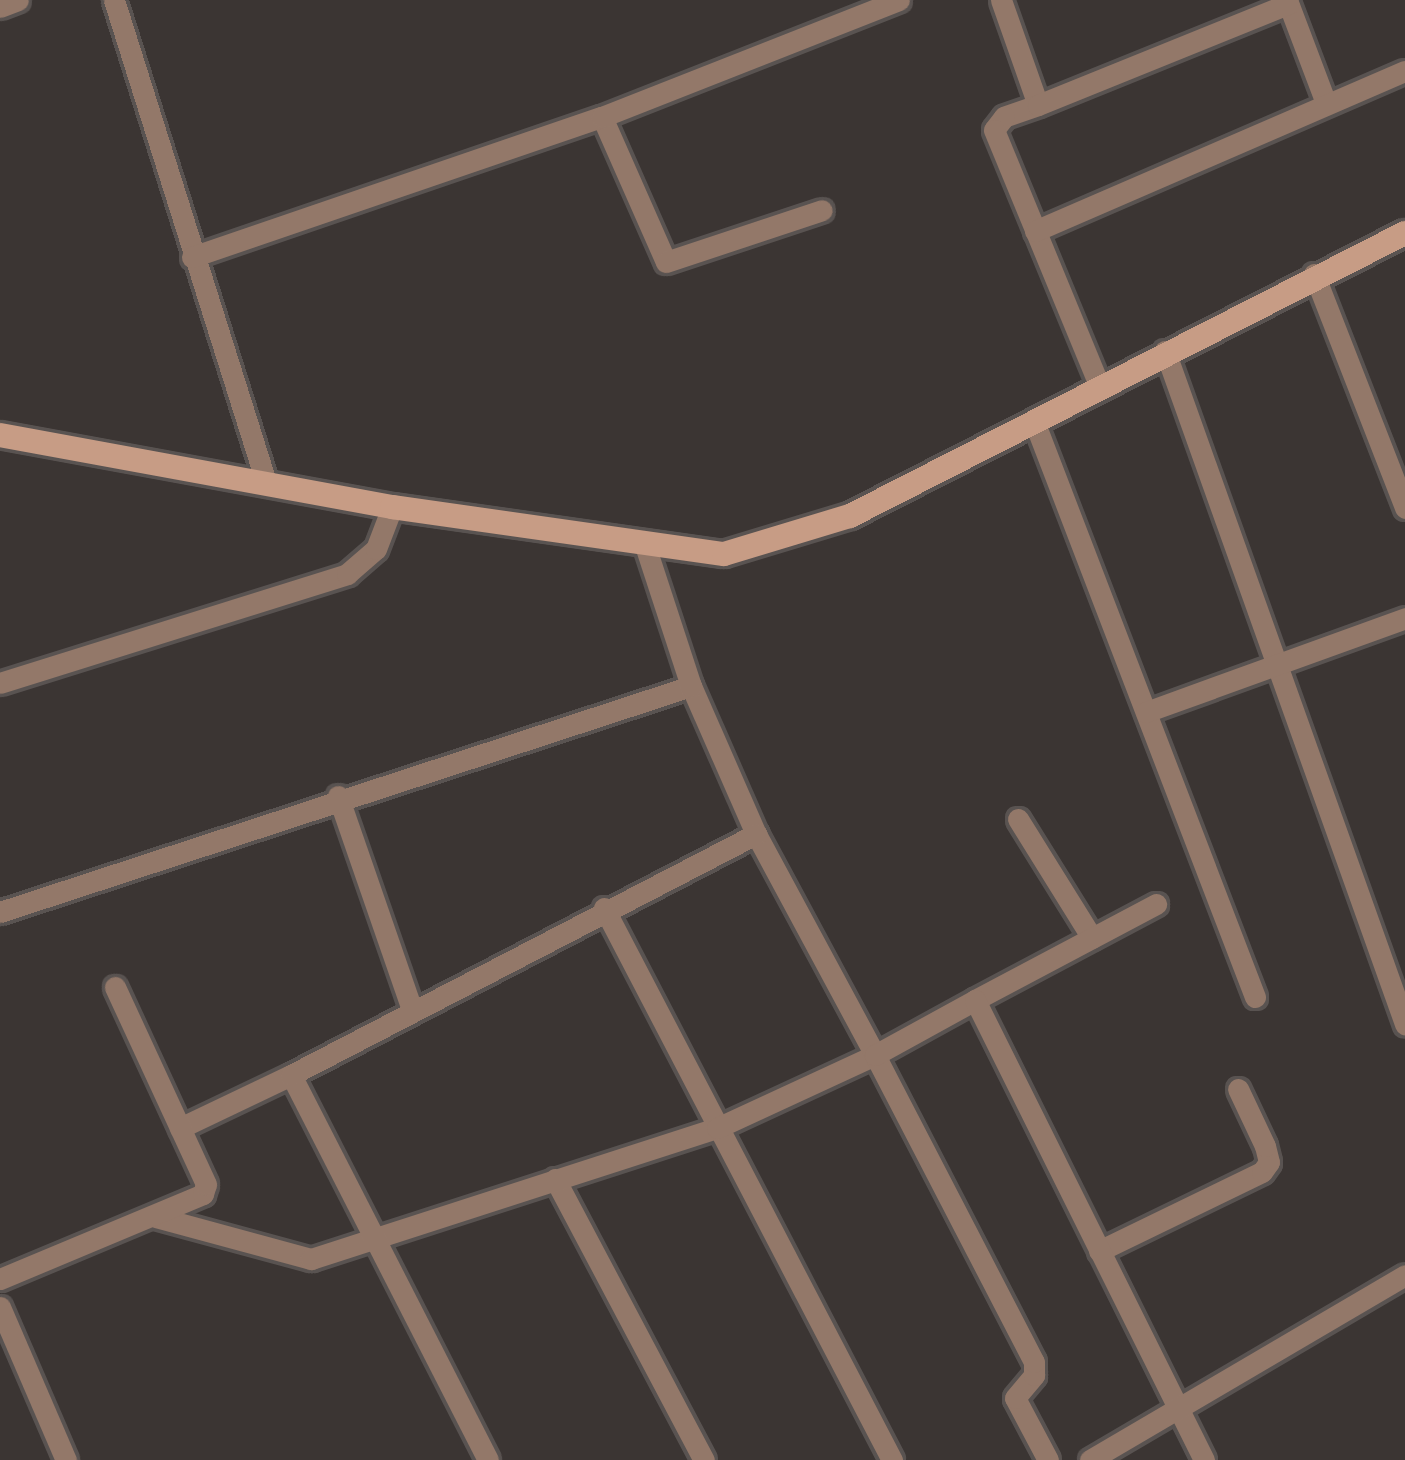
<!DOCTYPE html>
<style>
body{margin:0}
#map{position:relative;width:1405px;height:1460px;overflow:hidden;background:#3b3533;font-family:Merriweather,serif}
div>[style]{position:absolute}
.roads{filter:drop-shadow(3px 0 #595351) drop-shadow(-3px 0 #595351) drop-shadow(0 3px #595351) drop-shadow(0 -3px #595351)}
.street>*{height:21px;margin:-10.5px;padding:0 10.5px;transform-origin:10.5px;border-radius:10.5px;background:#937869}
.secondary>*{height:24px;margin:-12px;padding:0 12px;transform-origin:12px;border-radius:12px;background:#c79c85}
span{translate:-50% -50%;white-space:nowrap;text-align:center;line-height:1.15;-webkit-text-stroke:12px #201e1c;paint-order:stroke}
</style>
<div id="map">
<div class="roads">
<div class="street">
<div style="left:114px;top:0;width:505px;rotate:72.5deg"></div>
<div style="left:1001px;top:0;width:111px;rotate:70.6deg"></div>
<div style="left:1038px;top:105px;width:36px;rotate:161deg"></div>
<div style="left:1004px;top:117px;width:16px;rotate:128deg"></div>
<div style="left:994px;top:130px;width:276px;rotate:67.6deg"></div>
<div style="left:1287px;top:0;width:110px;rotate:69.3deg"></div>
<div style="left:0;top:7px;width:19px;rotate:-21deg"></div>
<div style="left:1038px;top:105px;width:270px;rotate:-22deg"></div>
<div style="left:602px;top:117px;width:158px;rotate:66.2deg"></div>
<div style="left:666px;top:262px;width:164px;rotate:-18.4deg"></div>
<div style="left:1035px;top:231px;width:403px;rotate:-23.4deg"></div>
<div style="left:192px;top:257px;width:433px;rotate:-18.9deg"></div>
<div style="left:602px;top:117px;width:319px;rotate:-21.5deg"></div>
<div style="left:1314px;top:274px;width:251px;rotate:68.7deg"></div>
<div style="left:1165px;top:351px;width:715px;rotate:70.37deg"></div>
<div style="left:1034px;top:421px;width:617px;rotate:69.01deg"></div>
<div style="left:0;top:683px;width:364px;rotate:-17.4deg"></div>
<div style="left:347px;top:574px;width:38px;rotate:-41deg"></div>
<div style="left:376px;top:549px;width:45px;rotate:-69.1deg"></div>
<div style="left:1146px;top:712px;width:276px;rotate:-19.9deg"></div>
<div style="left:338px;top:796px;width:223px;rotate:70.9deg"></div>
<div style="left:1018px;top:819px;width:140px;rotate:58.1deg"></div>
<div style="left:604px;top:908px;width:623px;rotate:62.45deg"></div>
<div style="left:0;top:912px;width:727px;rotate:-18.11deg"></div>
<div style="left:975px;top:1000px;width:205px;rotate:-27.9deg"></div>
<div style="left:180px;top:1128px;width:123px;rotate:-25.5deg"></div>
<div style="left:555px;top:1179px;width:318px;rotate:62.1deg"></div>
<div style="left:156px;top:1217px;width:161px;rotate:15.2deg"></div>
<div style="left:311px;top:1259px;width:427px;rotate:-17.9deg"></div>
<div style="left:717px;top:1128px;width:174px;rotate:-24.8deg"></div>
<div style="left:875px;top:1055px;width:251px;rotate:-118.3deg"></div>
<div style="left:756px;top:834px;width:162px;rotate:-113.7deg"></div>
<div style="left:691px;top:686px;width:145px;rotate:-108.1deg"></div>
<div style="left:1099px;top:1251px;width:181px;rotate:-25.9deg"></div>
<div style="left:1262px;top:1172px;width:12px;rotate:-55deg"></div>
<div style="left:1269px;top:1162px;width:16px;rotate:-104deg"></div>
<div style="left:1265px;top:1146px;width:63px;rotate:-115.3deg"></div>
<div style="left:0;top:1279px;width:220px;rotate:-22.7deg"></div>
<div style="left:203px;top:1194px;width:10px;rotate:-73deg"></div>
<div style="left:206px;top:1184px;width:217px;rotate:-114.8deg"></div>
<div style="left:0;top:1307px;width:167px;rotate:66.7deg"></div>
<div style="left:488px;top:1460px;width:432px;rotate:-117.1deg"></div>
<div style="left:291px;top:1075px;width:524px;rotate:-27.4deg"></div>
<div style="left:1048px;top:1460px;width:70px;rotate:-118deg"></div>
<div style="left:1015px;top:1398px;width:30px;rotate:-50deg"></div>
<div style="left:1034px;top:1375px;width:13px;rotate:-90deg"></div>
<div style="left:1034px;top:1362px;width:346px;rotate:-117.4deg"></div>
<div style="left:875px;top:1055px;width:114px;rotate:-28.8deg"></div>
<div style="left:975px;top:1000px;width:514px;rotate:63.53deg"></div>
<div style="left:1090px;top:1460px;width:365px;rotate:-30.4deg"></div>
</div>
<div class="secondary">
<div style="left:0;top:435px;width:399px;rotate:10.4deg"></div>
<div style="left:392px;top:507px;width:335px;rotate:8.1deg"></div>
<div style="left:724px;top:554px;width:132px;rotate:-16.8deg"></div>
<div style="left:850px;top:516px;width:623px;rotate:-27.02deg"></div>
</div>
</div>
</div>
